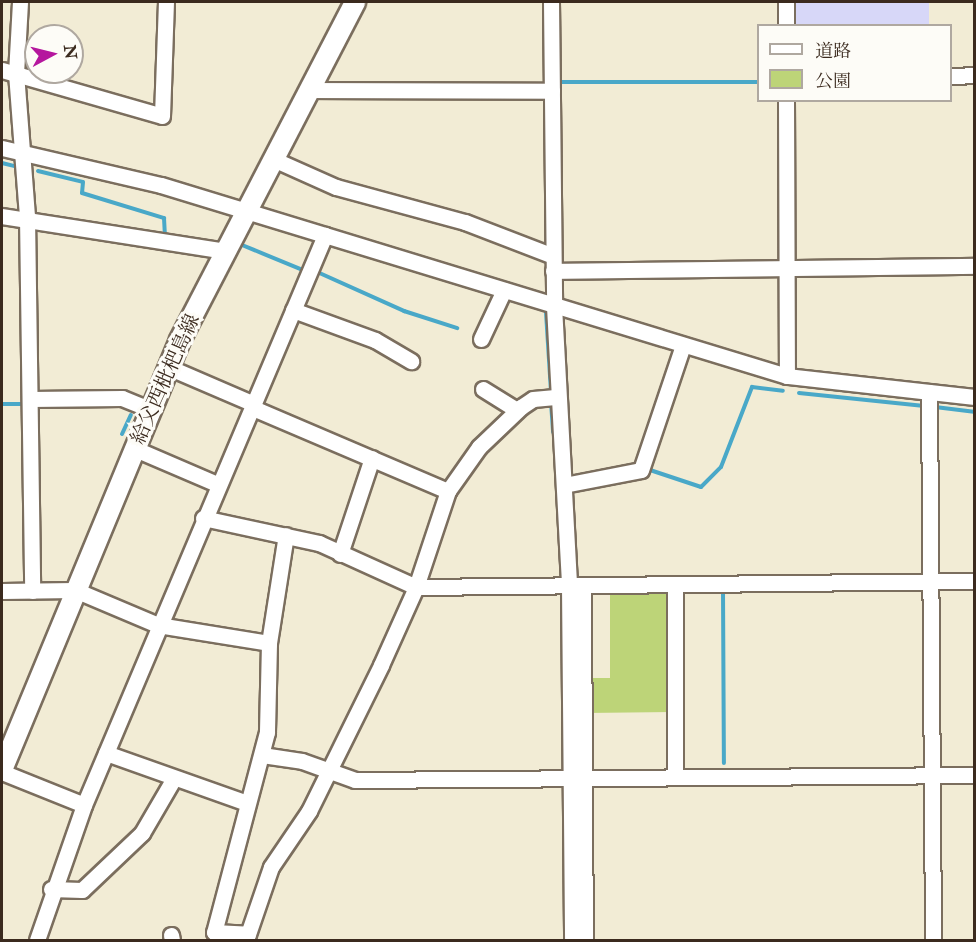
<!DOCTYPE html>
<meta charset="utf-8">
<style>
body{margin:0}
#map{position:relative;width:976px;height:942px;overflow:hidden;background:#f2ecd5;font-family:"IM FELL Double Pica","Noto Serif JP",serif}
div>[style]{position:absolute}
.built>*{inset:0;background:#d7d7f8;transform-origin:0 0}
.green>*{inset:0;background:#bdd478}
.stream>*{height:4px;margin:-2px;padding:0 2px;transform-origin:2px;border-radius:2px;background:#49a8c8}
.roads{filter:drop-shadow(2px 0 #7b6e5e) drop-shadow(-2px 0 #7b6e5e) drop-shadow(0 2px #7b6e5e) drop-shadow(0 -2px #7b6e5e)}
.minor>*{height:15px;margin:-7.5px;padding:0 7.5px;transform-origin:7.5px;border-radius:7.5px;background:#fff}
.major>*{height:20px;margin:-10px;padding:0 10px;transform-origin:10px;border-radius:10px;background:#fff}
span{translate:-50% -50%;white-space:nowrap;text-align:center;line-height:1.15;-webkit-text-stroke:6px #fdfcf7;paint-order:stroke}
.street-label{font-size:20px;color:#3b2a1e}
.frame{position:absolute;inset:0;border:3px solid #3b2a1e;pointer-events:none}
.legend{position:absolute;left:757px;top:24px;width:195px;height:78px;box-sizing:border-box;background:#fdfcf7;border:2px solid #afa8a0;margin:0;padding:8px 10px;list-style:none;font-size:18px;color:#3b2a1e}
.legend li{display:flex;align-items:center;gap:12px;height:30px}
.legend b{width:30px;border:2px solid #afa8a0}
.north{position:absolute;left:24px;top:24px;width:60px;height:60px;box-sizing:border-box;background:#fdfcf7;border:2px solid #afa8a0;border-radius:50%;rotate:83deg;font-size:16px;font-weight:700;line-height:24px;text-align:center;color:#3b2a1e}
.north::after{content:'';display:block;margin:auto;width:21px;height:27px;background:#b5179e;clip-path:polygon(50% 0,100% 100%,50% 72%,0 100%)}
</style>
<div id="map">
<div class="built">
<div style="left:791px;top:2px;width:138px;height:23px"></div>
</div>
<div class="green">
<div style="clip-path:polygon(668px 588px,672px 712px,586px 713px,586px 678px,610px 678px,610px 589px)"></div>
</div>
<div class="stream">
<div style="left:559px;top:82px;width:199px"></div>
<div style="left:2px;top:163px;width:12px;rotate:14deg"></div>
<div style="left:38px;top:171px;width:46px;rotate:13.7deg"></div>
<div style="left:83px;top:182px;width:11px;rotate:95deg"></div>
<div style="left:82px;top:193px;width:86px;rotate:17deg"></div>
<div style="left:164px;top:218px;width:17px;rotate:87deg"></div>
<div style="left:242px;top:245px;width:68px;rotate:22.4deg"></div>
<div style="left:315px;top:271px;width:98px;rotate:24.2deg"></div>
<div style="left:404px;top:311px;width:56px;rotate:17.8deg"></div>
<div style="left:546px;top:312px;width:80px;rotate:86.4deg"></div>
<div style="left:799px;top:393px;width:126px;rotate:5.9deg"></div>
<div style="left:551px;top:402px;width:30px;rotate:86deg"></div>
<div style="left:2px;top:404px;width:20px"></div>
<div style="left:935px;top:407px;width:39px;rotate:7deg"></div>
<div style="left:122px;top:434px;width:21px;rotate:-65deg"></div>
<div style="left:647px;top:469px;width:57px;rotate:18.4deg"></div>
<div style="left:701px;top:487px;width:28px;rotate:-45deg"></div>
<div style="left:721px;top:467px;width:86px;rotate:-68.8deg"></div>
<div style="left:752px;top:387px;width:31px;rotate:7deg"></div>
<div style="left:723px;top:590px;width:173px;rotate:89.7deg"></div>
</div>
<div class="roads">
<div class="minor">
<div style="left:20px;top:2px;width:71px;rotate:93.2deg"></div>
<div style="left:16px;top:73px;width:143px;rotate:85.6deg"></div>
<div style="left:27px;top:216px;width:375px;rotate:89.2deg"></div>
<div style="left:551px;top:2px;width:304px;rotate:89.4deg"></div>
<div style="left:554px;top:306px;width:280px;rotate:86.9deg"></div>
<div style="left:569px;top:586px;width:354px;rotate:89.5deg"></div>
<div style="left:786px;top:2px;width:24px;rotate:90deg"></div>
<div style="left:2px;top:70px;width:166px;rotate:16deg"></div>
<div style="left:162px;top:116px;width:114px;rotate:-88deg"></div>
<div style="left:950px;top:76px;width:24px;rotate:-2deg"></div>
<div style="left:309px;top:90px;width:243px;rotate:0.2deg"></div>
<div style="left:786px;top:100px;width:276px;rotate:89.8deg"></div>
<div style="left:2px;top:148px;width:163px;rotate:13.1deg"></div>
<div style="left:161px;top:185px;width:654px;rotate:16.97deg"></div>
<div style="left:787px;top:376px;width:188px;rotate:6.4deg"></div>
<div style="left:273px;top:159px;width:69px;rotate:24deg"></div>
<div style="left:336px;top:187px;width:134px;rotate:15.2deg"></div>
<div style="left:465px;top:222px;width:94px;rotate:21.1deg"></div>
<div style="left:2px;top:216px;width:227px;rotate:8.9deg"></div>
<div style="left:553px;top:271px;width:421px;rotate:-0.7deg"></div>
<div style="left:293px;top:310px;width:87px;rotate:20.1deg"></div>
<div style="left:375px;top:340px;width:42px;rotate:30.3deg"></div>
<div style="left:481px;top:339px;width:54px;rotate:-64.9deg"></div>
<div style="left:168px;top:367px;width:94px;rotate:23.3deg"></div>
<div style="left:483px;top:389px;width:40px;rotate:32deg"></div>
<div style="left:929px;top:392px;width:548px;rotate:89.58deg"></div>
<div style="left:30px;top:399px;width:92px;rotate:-0.6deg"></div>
<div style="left:122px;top:398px;width:29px;rotate:22deg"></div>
<div style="left:253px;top:408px;width:212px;rotate:23.1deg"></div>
<div style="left:133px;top:448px;width:91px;rotate:23.2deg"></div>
<div style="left:564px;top:485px;width:78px;rotate:-11deg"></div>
<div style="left:641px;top:470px;width:132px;rotate:-71.4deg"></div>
<div style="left:203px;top:518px;width:119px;rotate:12.2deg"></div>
<div style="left:319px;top:543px;width:107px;rotate:24.4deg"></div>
<div style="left:416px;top:587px;width:558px;rotate:-0.62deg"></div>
<div style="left:340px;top:554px;width:101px;rotate:-71.6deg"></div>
<div style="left:583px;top:586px;width:354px;rotate:89.7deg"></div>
<div style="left:2px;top:591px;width:73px;rotate:-0.8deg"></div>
<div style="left:75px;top:590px;width:90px;rotate:22.9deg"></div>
<div style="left:158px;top:625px;width:112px;rotate:9.2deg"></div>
<div style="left:269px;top:643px;width:89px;rotate:91.3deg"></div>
<div style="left:267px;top:732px;width:207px;rotate:104.8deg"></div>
<div style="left:214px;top:932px;width:34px;rotate:3deg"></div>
<div style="left:269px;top:643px;width:109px;rotate:-81.1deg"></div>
<div style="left:106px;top:753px;width:150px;rotate:19.5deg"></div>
<div style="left:262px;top:755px;width:40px;rotate:8.5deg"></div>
<div style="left:302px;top:761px;width:56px;rotate:19.7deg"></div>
<div style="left:355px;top:780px;width:619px;rotate:-0.46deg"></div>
<div style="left:2px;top:772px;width:88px;rotate:21.9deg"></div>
<div style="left:675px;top:777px;width:193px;rotate:-90deg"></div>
<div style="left:51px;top:889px;width:31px;rotate:2deg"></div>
<div style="left:82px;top:890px;width:83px;rotate:-43.5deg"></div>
<div style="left:142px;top:833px;width:61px;rotate:-59.7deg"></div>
<div style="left:171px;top:935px;width:5px;rotate:79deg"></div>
<div style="left:37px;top:940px;width:143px;rotate:-70.8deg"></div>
<div style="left:84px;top:805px;width:619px;rotate:-67.08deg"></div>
<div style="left:246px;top:940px;width:77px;rotate:-71.1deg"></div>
<div style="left:271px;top:867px;width:68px;rotate:-55.8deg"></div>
<div style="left:309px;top:811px;width:163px;rotate:-63.7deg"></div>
<div style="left:381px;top:665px;width:85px;rotate:-65.8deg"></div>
<div style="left:416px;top:587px;width:101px;rotate:-71.6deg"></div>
<div style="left:448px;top:491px;width:54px;rotate:-54.8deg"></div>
<div style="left:479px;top:447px;width:58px;rotate:-43.6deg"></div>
<div style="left:521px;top:407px;width:14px;rotate:-34deg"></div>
<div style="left:533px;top:399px;width:25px;rotate:-5deg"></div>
</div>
<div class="major">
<div style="left:2px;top:770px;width:465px;rotate:-67.5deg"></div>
<div style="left:180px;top:340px;width:381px;rotate:-62.6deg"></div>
</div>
</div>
<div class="street-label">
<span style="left:165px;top:379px;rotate:-66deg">給父西枇杷島線</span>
</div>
<div class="frame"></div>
<ul class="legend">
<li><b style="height:8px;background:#fff"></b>道路</li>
<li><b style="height:16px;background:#bdd478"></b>公園</li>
</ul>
<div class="north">N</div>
</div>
